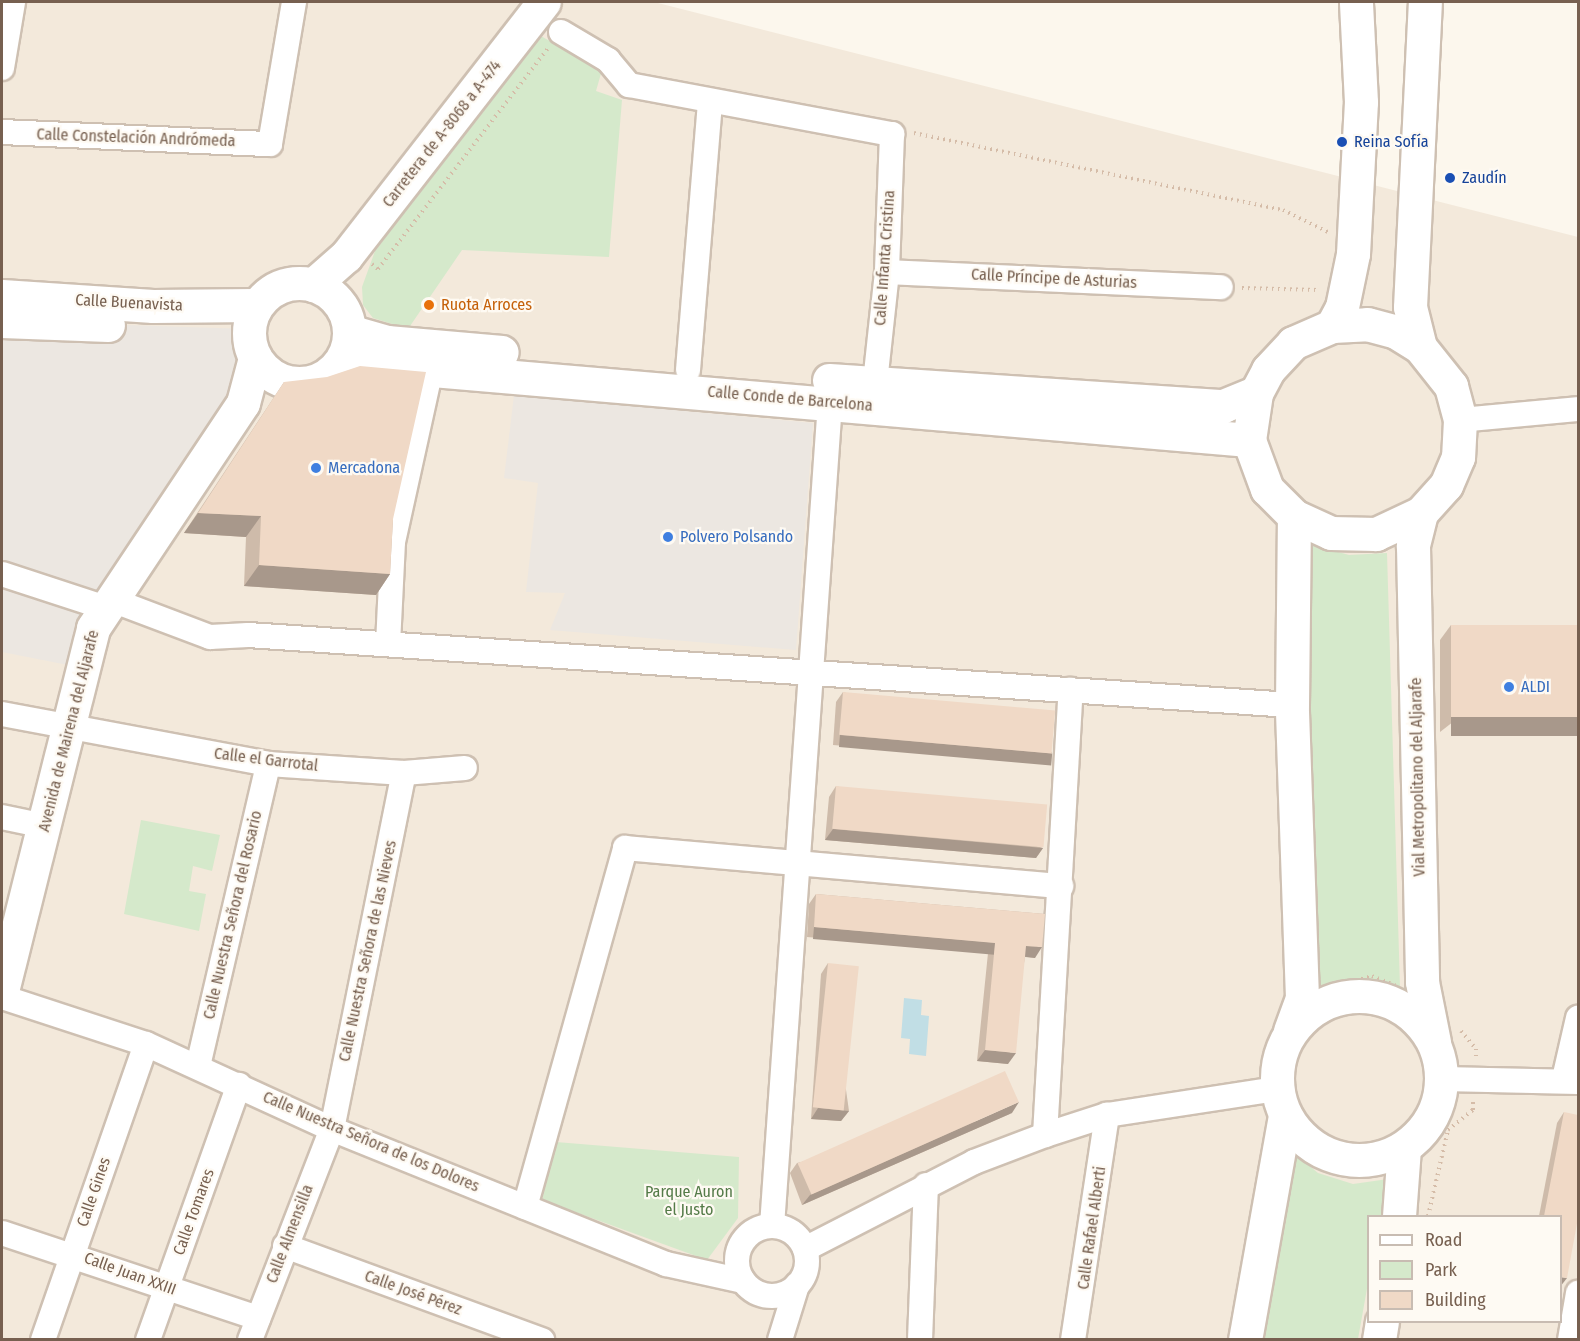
<!DOCTYPE html>
<meta charset="utf-8">
<style>
body{margin:0}
#map{position:relative;width:1580px;height:1341px;overflow:hidden;background:#fcf7ed;font-family:"Fira Sans Condensed",sans-serif}
div>[style]{position:absolute}
.residential>*{inset:0;background:#f3e9db}
.industrial>*{inset:0;background:#ece7e1}
.green>*{inset:0;background:#d5e9cb}
.water>*{inset:0;background:#c1dee5}
.path>*{height:4px;margin-top:-2px;transform-origin:0;background:repeating-linear-gradient(90deg,#d5bca8 0 1.5px,transparent 0 6px)}
.roads{filter:drop-shadow(2px 0 #cec0b2) drop-shadow(-2px 0 #cec0b2) drop-shadow(0 2px #cec0b2) drop-shadow(0 -2px #cec0b2)}
.street>*{height:24px;margin:-12px;padding:0 12px;transform-origin:12px;border-radius:12px;background:#fff}
.street>.ring{margin:-12px;padding:0;box-sizing:content-box;background:none;border:24px solid #fff;border-radius:50%}
.secondary>*{height:33px;margin:-16.5px;padding:0 16.5px;transform-origin:16.5px;border-radius:16.5px;background:#fff}
.secondary>.ring{margin:-16.5px;padding:0;box-sizing:content-box;background:none;border:33px solid #fff;border-radius:50%}
.wall>*{inset:0;background:#cebbaa}
.shaded-wall>*{inset:0;background:#a8988b;transform-origin:0 0}
.building>*{inset:0;background:#f0d9c6;transform-origin:0 0}
.dots>*{width:16px;height:16px;translate:-50% -50%;box-sizing:border-box;border:3px solid #fefaf3;border-radius:50%}
span{translate:-50% -50%;white-space:nowrap;text-align:center;line-height:1.15;-webkit-text-stroke:4.5px #fefaf3;paint-order:stroke}
.street-label{font-size:16px;color:#776050}
.transit-label{font-size:16px;color:#164399}
.left{translate:0 -50%;text-align:left}
.food-label{font-size:16px;color:#c56008}
.shop-label{font-size:16px;color:#366cbe}
.park-label{font-size:16px;color:#547b48}
.frame{position:absolute;inset:0;border:3px solid #776050;pointer-events:none}
.legend{position:absolute;left:1367px;top:1215px;width:195px;height:108px;box-sizing:border-box;background:#fefaf3;border:2px solid #c8bcb2;margin:0;padding:8px 10px;list-style:none;font-size:18px;color:#776050}
.legend li{display:flex;align-items:center;gap:12px;height:30px}
.legend b{width:30px;border:2px solid #c8bcb2}
</style>
<div id="map">
<div class="residential">
<div style="clip-path:polygon(evenodd,2px 2px,654px 2px,1578px 237px,1578px 1339px,2px 1340px,2px 2px,1368px 1216px,1560px 1216px,1560px 1322px,1368px 1322px,1368px 1216px)"></div>
</div>
<div class="industrial">
<div style="clip-path:polygon(2px 321px,248px 329px,255px 358px,83px 668px,2px 652px)"></div>
<div style="clip-path:polygon(514px 395px,813px 423px,796px 650px,550px 630px,565px 593px,526px 592px,538px 483px,504px 478px)"></div>
</div>
<div class="green">
<div style="clip-path:polygon(539px 35px,602px 70px,596px 91px,622px 100px,609px 257px,462px 250px,408px 329px,373px 318px,363px 305px,362px 287px,375px 251px)"></div>
<div style="clip-path:polygon(1306px 543px,1349px 555px,1387px 553px,1400px 987px,1312px 988px)"></div>
<div style="clip-path:polygon(141px 820px,220px 835px,212px 871px,193px 866px,189px 891px,206px 894px,199px 931px,124px 914px)"></div>
<div style="clip-path:polygon(556px 1142px,739px 1157px,738px 1218px,707px 1260px,542px 1200px)"></div>
<div style="clip-path:polygon(1294px 1153px,1318px 1173px,1353px 1184px,1388px 1179px,1381px 1216px,1368px 1216px,1368px 1283px,1358px 1339px,1262px 1340px)"></div>
</div>
<div class="water">
<div style="clip-path:polygon(904px 998px,922px 1000px,921px 1015px,929px 1016px,926px 1056px,909px 1054px,910px 1039px,901px 1038px)"></div>
</div>
<div class="path">
<div style="left:914px;top:133px;width:377px;rotate:11.8deg"></div>
<div style="left:1283px;top:210px;width:50px;rotate:26.1deg"></div>
<div style="left:372px;top:264px;width:8px;rotate:40deg"></div>
<div style="left:378px;top:269px;width:279px;rotate:-52.4deg"></div>
<div style="left:1242px;top:288px;width:76px;rotate:1.5deg"></div>
<div style="left:1327px;top:989px;width:47px;rotate:-16.1deg"></div>
<div style="left:1372px;top:976px;width:27px;rotate:22deg"></div>
<div style="left:1461px;top:1031px;width:23px;rotate:50deg"></div>
<div style="left:1476px;top:1049px;width:11px;rotate:90deg"></div>
<div style="left:1428px;top:1216px;width:88px;rotate:-76.9deg"></div>
<div style="left:1448px;top:1130px;width:32px;rotate:-39deg"></div>
<div style="left:1473px;top:1110px;width:10px;rotate:-90deg"></div>
</div>
<div class="roads">
<div class="street">
<div style="left:561px;top:32px;width:55px;rotate:30.8deg"></div>
<div style="left:608px;top:60px;width:33px;rotate:50deg"></div>
<div style="left:629px;top:85px;width:268px;rotate:10.6deg"></div>
<div style="left:892px;top:134px;width:138px;rotate:92.1deg"></div>
<div style="left:887px;top:272px;width:112px;rotate:96.2deg"></div>
<div style="left:2px;top:68px;width:67px;rotate:-80.5deg"></div>
<div style="left:2px;top:132px;width:268px;rotate:2.6deg"></div>
<div style="left:270px;top:144px;width:144px;rotate:-80.4deg"></div>
<div style="left:887px;top:272px;width:334px;rotate:2.6deg"></div>
<div style="left:688px;top:370px;width:270px;rotate:-85.3deg"></div>
<div style="left:1460px;top:420px;width:119px;rotate:-5.3deg"></div>
<div style="left:2px;top:574px;width:109px;rotate:18.1deg"></div>
<div style="left:112px;top:600px;width:105px;rotate:20.7deg"></div>
<div style="left:210px;top:637px;width:38px;rotate:-3deg"></div>
<div style="left:248px;top:635px;width:1046px;rotate:3.84deg"></div>
<div style="left:388px;top:644px;width:102px;rotate:-87.2deg"></div>
<div style="left:393px;top:542px;width:177px;rotate:-77.6deg"></div>
<div style="left:2px;top:714px;width:271px;rotate:10.6deg"></div>
<div style="left:268px;top:764px;width:136px;rotate:3.8deg"></div>
<div style="left:404px;top:773px;width:61px;rotate:-4.7deg"></div>
<div style="left:2px;top:817px;width:44px;rotate:11.8deg"></div>
<div style="left:2px;top:997px;width:151px;rotate:18.1deg"></div>
<div style="left:146px;top:1044px;width:205px;rotate:24.6deg"></div>
<div style="left:332px;top:1129px;width:360px;rotate:22deg"></div>
<div style="left:666px;top:1264px;width:79px;rotate:12.4deg"></div>
<div style="left:198px;top:1066px;width:310px;rotate:-76.9deg"></div>
<div style="left:1443px;top:1079px;width:135px;rotate:1.3deg"></div>
<div style="left:1564px;top:1079px;width:63px;rotate:-77.1deg"></div>
<div style="left:1045px;top:1135px;width:446px;rotate:-86.7deg"></div>
<div style="left:525px;top:1207px;width:373px;rotate:-74.4deg"></div>
<div style="left:625px;top:848px;width:438px;rotate:5deg"></div>
<div class="ring" style="left:737px;top:1226px;width:46px;height:46px"></div>
<div style="left:772px;top:1226px;width:825px;rotate:-85.97deg"></div>
<div style="left:2px;top:1233px;width:270px;rotate:18.4deg"></div>
<div style="left:285px;top:1246px;width:274px;rotate:20.1deg"></div>
<div style="left:805px;top:1249px;width:190px;rotate:-27.2deg"></div>
<div style="left:974px;top:1162px;width:76px;rotate:-20.8deg"></div>
<div style="left:1045px;top:1135px;width:65px;rotate:-17.9deg"></div>
<div style="left:1107px;top:1115px;width:172px;rotate:-8.7deg"></div>
<div style="left:43px;top:1340px;width:313px;rotate:-70.8deg"></div>
<div style="left:148px;top:1340px;width:271px;rotate:-70.4deg"></div>
<div style="left:250px;top:1340px;width:226px;rotate:-68.8deg"></div>
<div style="left:332px;top:1129px;width:363px;rotate:-78.6deg"></div>
<div style="left:780px;top:1340px;width:58px;rotate:-72.8deg"></div>
<div style="left:920px;top:1340px;width:155px;rotate:-87.8deg"></div>
<div style="left:1073px;top:1340px;width:228px;rotate:-81.4deg"></div>
<div style="left:1570px;top:1340px;width:48px;rotate:-80.3deg"></div>
</div>
<div class="secondary">
<div class="ring" style="left:249px;top:283px;width:67px;height:67px"></div>
<div style="left:313px;top:285px;width:44px;rotate:-41.3deg"></div>
<div style="left:346px;top:256px;width:322px;rotate:-52.1deg"></div>
<div style="left:2px;top:296px;width:151px;rotate:3.8deg"></div>
<div style="left:153px;top:306px;width:103px;rotate:-0.6deg"></div>
<div style="left:2px;top:321px;width:106px;rotate:2.2deg"></div>
<div style="left:1332px;top:326px;width:21px;rotate:-62deg"></div>
<div style="left:1342px;top:307px;width:54px;rotate:-78.3deg"></div>
<div style="left:1353px;top:254px;width:152px;rotate:-87deg"></div>
<div style="left:1361px;top:102px;width:100px;rotate:-92.9deg"></div>
<div style="left:349px;top:331px;width:40px;rotate:16deg"></div>
<div style="left:387px;top:342px;width:115px;rotate:5deg"></div>
<div style="left:1420px;top:347px;width:41px;rotate:-104deg"></div>
<div style="left:1410px;top:307px;width:305px;rotate:-87.2deg"></div>
<div style="left:332px;top:372px;width:21px;rotate:-25deg"></div>
<div style="left:351px;top:363px;width:901px;rotate:4.9deg"></div>
<div style="left:829px;top:380px;width:395px;rotate:3.8deg"></div>
<div style="left:1223px;top:406px;width:35px;rotate:-22deg"></div>
<div style="left:1421px;top:513px;width:50px;rotate:155deg"></div>
<div style="left:1376px;top:534px;width:45px;rotate:-178.7deg"></div>
<div style="left:1331px;top:533px;width:41px;rotate:-155.3deg"></div>
<div style="left:1294px;top:516px;width:38px;rotate:-135deg"></div>
<div style="left:1267px;top:489px;width:52px;rotate:-110.2deg"></div>
<div style="left:1249px;top:440px;width:48px;rotate:-81.5deg"></div>
<div style="left:1256px;top:393px;width:26px;rotate:-62deg"></div>
<div style="left:1268px;top:370px;width:37px;rotate:-47deg"></div>
<div style="left:1293px;top:343px;width:43px;rotate:-23.6deg"></div>
<div style="left:1332px;top:326px;width:35px;rotate:-3deg"></div>
<div style="left:1367px;top:324px;width:30px;rotate:15deg"></div>
<div style="left:1396px;top:332px;width:28px;rotate:32deg"></div>
<div style="left:1420px;top:347px;width:50px;rotate:51.5deg"></div>
<div style="left:1451px;top:386px;width:35px;rotate:75deg"></div>
<div style="left:1460px;top:420px;width:37px;rotate:93deg"></div>
<div style="left:1458px;top:457px;width:30px;rotate:113deg"></div>
<div style="left:1446px;top:485px;width:38px;rotate:132deg"></div>
<div style="left:1421px;top:513px;width:34px;rotate:104deg"></div>
<div style="left:1413px;top:546px;width:436px;rotate:88.8deg"></div>
<div style="left:1422px;top:982px;width:61px;rotate:78.7deg"></div>
<div style="left:2px;top:991px;width:374px;rotate:-75.9deg"></div>
<div style="left:93px;top:628px;width:270px;rotate:-56.3deg"></div>
<div style="left:243px;top:403px;width:47px;rotate:-75.1deg"></div>
<div class="ring" style="left:1277px;top:996px;width:131px;height:131px"></div>
<div style="left:1290px;top:1031px;width:35px;rotate:-70deg"></div>
<div style="left:1302px;top:998px;width:293px;rotate:-92deg"></div>
<div style="left:1292px;top:705px;width:189px;rotate:-89.4deg"></div>
<div style="left:1399px;top:1216px;width:68px;rotate:-85.8deg"></div>
<div style="left:1245px;top:1340px;width:228px;rotate:-79.9deg"></div>
<div style="left:1379px;top:1340px;width:18px;rotate:-81deg"></div>
</div>
</div>
<div class="wall">
<div style="clip-path:polygon(284px 382px,393px 519px,390px 574px,376px 595px,244px 586px,246px 537px,184px 533px)"></div>
<div style="clip-path:polygon(1451px 625px,1578px 625px,1440px 732px,1440px 640px)"></div>
<div style="clip-path:polygon(843px 692px,1052px 752px,1045px 763px,833px 745px,836px 702px)"></div>
<div style="clip-path:polygon(836px 786px,1043px 848px,1036px 858px,825px 840px,829px 797px)"></div>
<div style="clip-path:polygon(816px 894px,1045px 914px,1035px 958px,1025px 957px,1008px 1064px,977px 1061px,988px 953px,807px 937px,809px 904px)"></div>
<div style="clip-path:polygon(828px 963px,849px 1111px,841px 1121px,811px 1119px,821px 974px)"></div>
<div style="clip-path:polygon(1564px 1112px,1560px 1216px,1539px 1216px,1557px 1123px)"></div>
<div style="clip-path:polygon(1012px 1113px,802px 1205px,790px 1173px,797px 1163px)"></div>
</div>
<div class="shaded-wall">
<div style="clip-path:polygon(198px 513px,261px 516px,246px 537px,184px 533px)"></div>
<div style="clip-path:polygon(259px 565px,390px 574px,376px 595px,244px 586px)"></div>
<div style="left:1451px;top:717px;width:127px;height:19px"></div>
<div style="left:840px;top:735px;width:213px;height:12px;rotate:5deg"></div>
<div style="clip-path:polygon(833px 829px,1043px 848px,1036px 858px,825px 840px)"></div>
<div style="left:814px;top:927px;width:182px;height:12px;rotate:5deg"></div>
<div style="clip-path:polygon(1026px 946px,1042px 947px,1035px 958px,1019px 956px)"></div>
<div style="clip-path:polygon(985px 1050px,1016px 1053px,1008px 1064px,977px 1061px)"></div>
<div style="clip-path:polygon(1019px 1102px,1012px 1113px,802px 1205px,810px 1195px)"></div>
<div style="clip-path:polygon(818px 1108px,849px 1111px,841px 1121px,811px 1119px)"></div>
<div style="clip-path:polygon(1560px 1277px,1567px 1278px,1560px 1287px)"></div>
</div>
<div class="building">
<div style="clip-path:polygon(360px 366px,426px 372px,393px 519px,390px 574px,259px 565px,261px 516px,198px 513px,284px 382px,327px 377px)"></div>
<div style="left:1451px;top:625px;width:127px;height:92px"></div>
<div style="left:843px;top:692px;width:213px;height:43px;rotate:5deg"></div>
<div style="left:836px;top:786px;width:212px;height:43px;rotate:5deg"></div>
<div style="clip-path:polygon(816px 894px,1045px 914px,1042px 947px,1026px 946px,1016px 1053px,985px 1050px,995px 943px,814px 927px)"></div>
<div style="left:828px;top:963px;width:31px;height:145px;rotate:6deg"></div>
<div style="left:1005px;top:1071px;width:34px;height:227px;rotate:66deg"></div>
<div style="clip-path:polygon(1564px 1112px,1578px 1115px,1578px 1218px,1567px 1278px,1560px 1277px,1560px 1216px,1544px 1216px)"></div>
</div>
<div class="dots">
<div style="left:1342px;top:142px;background:#1a4fb4"></div>
<div style="left:1450px;top:178px;background:#1a4fb4"></div>
<div style="left:429px;top:305px;background:#e8710a"></div>
<div style="left:316px;top:468px;background:#3f7fe0"></div>
<div style="left:668px;top:537px;background:#3f7fe0"></div>
<div style="left:1509px;top:687px;background:#3f7fe0"></div>
</div>
<div class="street-label">
<span style="left:442px;top:134px;rotate:-52deg">Carretera de A-8068 a A-474</span>
<span style="left:136px;top:138px;rotate:2deg">Calle Constelación Andrómeda</span>
<span style="left:885px;top:258px;rotate:-86deg">Calle Infanta Cristina</span>
<span style="left:1054px;top:279px;rotate:3deg">Calle Príncipe de Asturias</span>
<span style="left:129px;top:303px;rotate:3deg">Calle Buenavista</span>
<span style="left:790px;top:399px;rotate:5deg">Calle Conde de Barcelona</span>
<span style="left:69px;top:731px;rotate:-76deg">Avenida de Mairena del Aljarafe</span>
<span style="left:266px;top:760px;rotate:7deg">Calle el Garrotal</span>
<span style="left:1418px;top:777px;rotate:-91deg">Vial Metropolitano del Aljarafe</span>
<span style="left:233px;top:915px;rotate:-77deg">Calle Nuestra Señora del Rosario</span>
<span style="left:368px;top:951px;rotate:-78deg">Calle Nuestra Señora de las Nieves</span>
<span style="left:371px;top:1142px;rotate:23deg">Calle Nuestra Señora de los Dolores</span>
<span style="left:94px;top:1192px;rotate:-71deg">Calle Gines</span>
<span style="left:194px;top:1212px;rotate:-70deg">Calle Tomares</span>
<span style="left:1092px;top:1228px;rotate:-82deg">Calle Rafael Alberti</span>
<span style="left:290px;top:1234px;rotate:-69deg">Calle Almensilla</span>
<span style="left:130px;top:1274px;rotate:20deg">Calle Juan XXIII</span>
<span style="left:413px;top:1293px;rotate:20deg">Calle José Pérez</span>
</div>
<div class="transit-label">
<span class="left" style="left:1354px;top:142px">Reina Sofía</span>
<span class="left" style="left:1462px;top:178px">Zaudín</span>
</div>
<div class="food-label">
<span class="left" style="left:441px;top:305px">Ruota Arroces</span>
</div>
<div class="shop-label">
<span class="left" style="left:328px;top:468px">Mercadona</span>
<span class="left" style="left:680px;top:537px">Polvero Polsando</span>
<span class="left" style="left:1521px;top:687px">ALDI</span>
</div>
<div class="park-label">
<span style="left:689px;top:1201px">Parque Auron<br>el Justo</span>
</div>
<div class="frame"></div>
<ul class="legend">
<li><b style="height:8px;background:#fff"></b>Road</li>
<li><b style="height:16px;background:#d5e9cb"></b>Park</li>
<li><b style="height:16px;background:#f0d9c6"></b>Building</li>
</ul>
</div>
